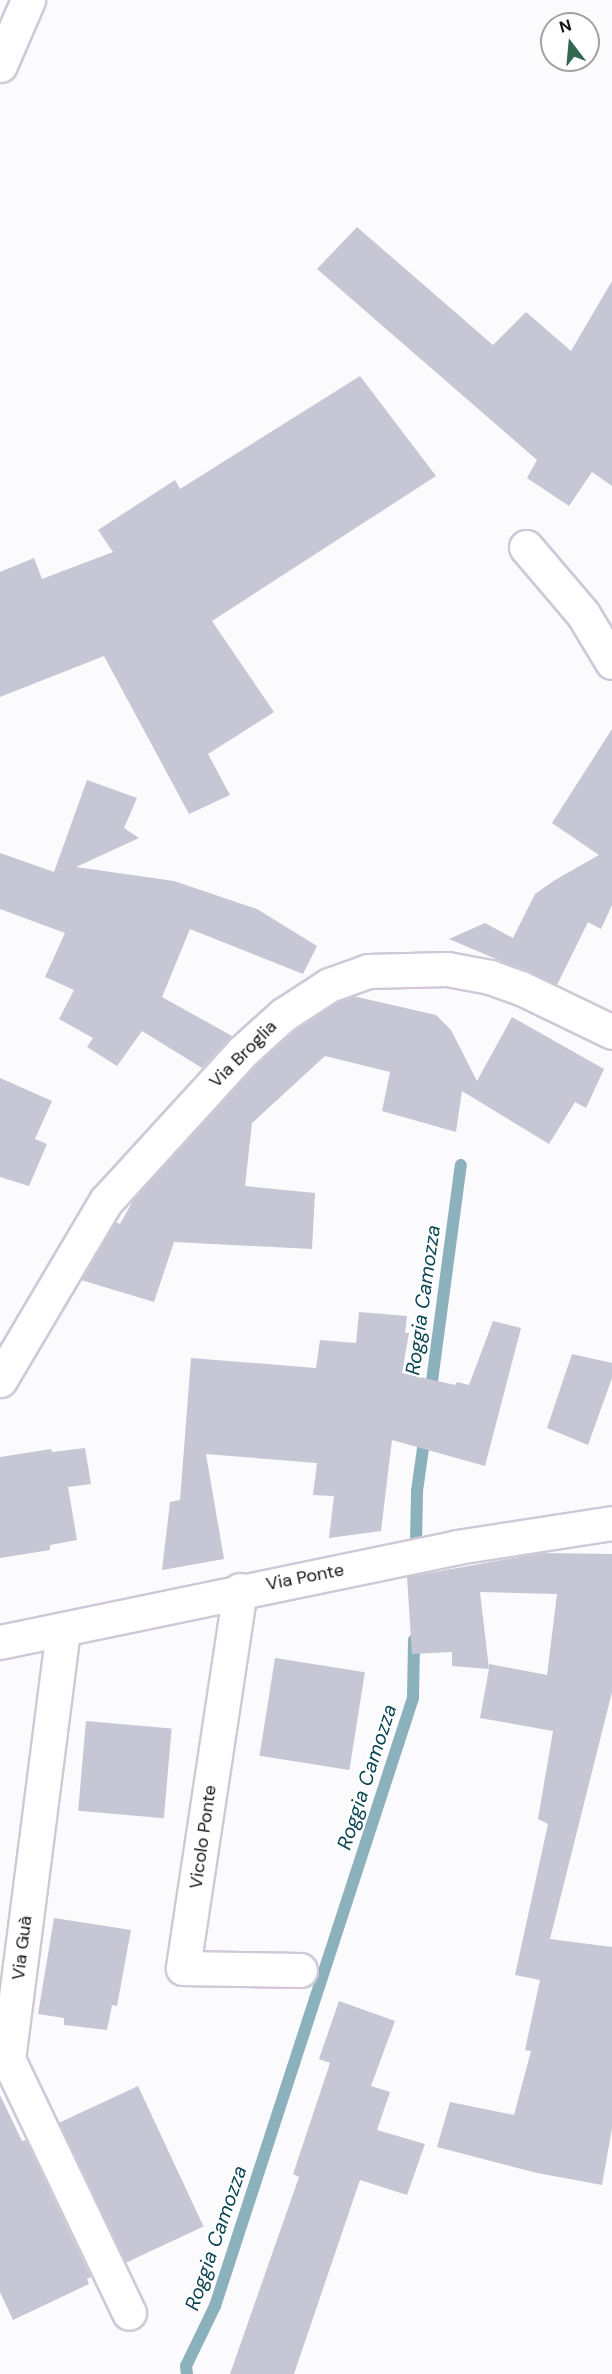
<!DOCTYPE html>
<meta charset="utf-8">
<style>
body{margin:0}
#map{position:relative;width:612px;height:2374px;overflow:hidden;background:#fbfafd;font-family:"DM Sans",sans-serif}
div>[style]{position:absolute}
.stream>*{height:12px;margin:-6px;padding:0 6px;transform-origin:6px;border-radius:6px;background:#8bb1bd}
.building>*{inset:0;background:#c6c6d5;transform-origin:0 0}
.roads{filter:drop-shadow(2px 0 #cfc9d7) drop-shadow(-2px 0 #cfc9d7) drop-shadow(0 2px #cfc9d7) drop-shadow(0 -2px #cfc9d7)}
.street>*{height:33px;margin:-16.5px;padding:0 16.5px;transform-origin:16.5px;border-radius:16.5px;background:#fff}
.secondary>*{height:33px;margin:-16.5px;padding:0 16.5px;transform-origin:16.5px;border-radius:16.5px;background:#fff}
span{translate:-50% -50%;white-space:nowrap;text-align:center;line-height:1.15;-webkit-text-stroke:4.5px #fff;paint-order:stroke}
.street-label{font-size:18px;color:#161419}
.water-label{font-size:20px;color:#0b4553;font-style:italic}
.north{position:absolute;left:540px;top:12px;width:60px;height:60px;box-sizing:border-box;background:#fff;border:2px solid #a2a1a3;border-radius:50%;rotate:344deg;font-size:16px;font-weight:700;line-height:24px;text-align:center;color:#161419}
.north::after{content:'';display:block;margin:auto;width:21px;height:27px;background:#306850;clip-path:polygon(50% 0,100% 100%,50% 72%,0 100%)}
</style>
<div id="map">
<div class="stream">
<div style="left:430px;top:1396px;width:233px;rotate:-82.4deg"></div>
<div style="left:415px;top:1590px;width:99px;rotate:-88.8deg"></div>
<div style="left:417px;top:1491px;width:58px;rotate:-82deg"></div>
<div style="left:187px;top:2374px;width:8px;rotate:-97deg"></div>
<div style="left:186px;top:2366px;width:67px;rotate:-64.2deg"></div>
<div style="left:215px;top:2306px;width:639px;rotate:-71.96deg"></div>
<div style="left:413px;top:1698px;width:58px;rotate:-89deg"></div>
</div>
<div class="building">
<div style="clip-path:polygon(357px 227px,493px 345px,526px 312px,571px 351px,612px 281px,612px 486px,592px 472px,569px 506px,527px 478px,537px 460px,317px 269px)"></div>
<div style="clip-path:polygon(360px 376px,436px 476px,212px 621px,274px 712px,208px 754px,230px 795px,189px 814px,104px 656px,0 697px,0 572px,34px 558px,42px 579px,113px 552px,98px 530px,175px 480px,180px 489px)"></div>
<div style="clip-path:polygon(612px 729px,612px 905px,601px 929px,588px 922px,557px 985px,449px 939px,485px 923px,513px 938px,535px 894px,555px 880px,599px 855px,552px 823px)"></div>
<div style="clip-path:polygon(87px 780px,137px 798px,124px 828px,139px 838px,76px 867px,174px 881px,257px 909px,317px 946px,303px 974px,190px 929px,162px 997px,232px 1036px,202px 1068px,142px 1031px,117px 1066px,87px 1047px,93px 1038px,59px 1019px,74px 990px,45px 977px,65px 933px,0 909px,0 853px,54px 872px)"></div>
<div style="clip-path:polygon(353px 996px,436px 1015px,451px 1030px,477px 1081px,512px 1017px,604px 1069px,586px 1108px,575px 1102px,549px 1144px,462px 1091px,456px 1132px,382px 1111px,390px 1072px,325px 1056px,252px 1123px,245px 1186px,315px 1193px,312px 1249px,174px 1242px,154px 1302px,81px 1280px,115px 1222px,120px 1224px,134px 1199px,255px 1065px,294px 1030px,337px 1002px)"></div>
<div style="clip-path:polygon(0 1078px,52px 1101px,35px 1139px,47px 1144px,29px 1186px,0 1177px)"></div>
<div style="clip-path:polygon(359px 1312px,407px 1316px,405px 1333px,409px 1333px,402px 1373px,455px 1385px,457px 1382px,469px 1385px,493px 1321px,521px 1328px,485px 1466px,392px 1440px,381px 1531px,329px 1538px,334px 1496px,313px 1495px,317px 1463px,206px 1454px,224px 1559px,162px 1570px,170px 1502px,180px 1500px,191px 1358px,316px 1368px,320px 1340px,356px 1343px)"></div>
<div style="clip-path:polygon(572px 1354px,612px 1363px,612px 1378px,588px 1445px,547px 1428px)"></div>
<div style="clip-path:polygon(85px 1448px,91px 1484px,68px 1487px,77px 1540px,50px 1545px,50px 1550px,0 1558px,0 1457px,51px 1449px,52px 1452px)"></div>
<div style="clip-path:polygon(evenodd,541px 1553px,612px 1554px,612px 1692px,550px 1939px,612px 1947px,612px 2128px,602px 2185px,537px 2173px,437px 2147px,450px 2102px,514px 2115px,531px 2051px,525px 2050px,540px 1980px,515px 1975px,548px 1824px,538px 1819px,553px 1731px,480px 1718px,489px 1669px,452px 1666px,452px 1652px,412px 1654px,407px 1577px,541px 1553px,480px 1592px,557px 1594px,547px 1675px,489px 1664px,489px 1669px,480px 1592px)"></div>
<div style="left:275px;top:1658px;width:91px;height:99px;rotate:9deg"></div>
<div style="left:86px;top:1721px;width:86px;height:90px;rotate:5deg"></div>
<div style="clip-path:polygon(54px 1918px,131px 1930px,117px 2006px,112px 2005px,107px 2030px,64px 2025px,64px 2018px,38px 2014px)"></div>
<div style="clip-path:polygon(339px 2001px,395px 2021px,371px 2086px,390px 2092px,377px 2130px,425px 2144px,407px 2195px,360px 2180px,294px 2374px,230px 2374px,299px 2177px,293px 2174px,330px 2063px,319px 2059px)"></div>
<div style="left:138px;top:2086px;width:155px;height:87px;rotate:65deg"></div>
<div style="clip-path:polygon(0 2095px,22px 2141px,26px 2140px,91px 2277px,87px 2279px,89px 2284px,13px 2320px,0 2292px)"></div>
</div>
<div class="roads">
<div class="street">
<div style="left:526px;top:547px;width:88px;rotate:49.6deg"></div>
<div style="left:583px;top:614px;width:56px;rotate:58.9deg"></div>
<div style="left:0;top:1380px;width:208px;rotate:-59.4deg"></div>
<div style="left:106px;top:1201px;width:202px;rotate:-47.6deg"></div>
<div style="left:242px;top:1052px;width:55px;rotate:-42.1deg"></div>
<div style="left:283px;top:1015px;width:55px;rotate:-33.1deg"></div>
<div style="left:329px;top:985px;width:41px;rotate:-19.7deg"></div>
<div style="left:368px;top:971px;width:79px;rotate:-1.5deg"></div>
<div style="left:447px;top:969px;width:44px;rotate:10.5deg"></div>
<div style="left:490px;top:977px;width:33px;rotate:20deg"></div>
<div style="left:521px;top:988px;width:101px;rotate:25.8deg"></div>
<div style="left:240px;top:1590px;width:382px;rotate:98.6deg"></div>
<div style="left:183px;top:1968px;width:117px;rotate:1deg"></div>
<div style="left:63px;top:1630px;width:433px;rotate:97.3deg"></div>
<div style="left:8px;top:2059px;width:281px;rotate:64.5deg"></div>
</div>
<div class="secondary">
<div style="left:0;top:65px;width:71px;rotate:-66.7deg"></div>
<div style="left:0;top:1642px;width:467px;rotate:-11.7deg"></div>
<div style="left:457px;top:1547px;width:157px;rotate:-8.8deg"></div>
</div>
</div>
<div class="street-label">
<span style="left:243px;top:1054px;rotate:-45deg">Via Broglia</span>
<span style="left:305px;top:1577px;rotate:-11deg">Via Ponte</span>
<span style="left:203px;top:1837px;rotate:-82deg">Vicolo Ponte</span>
<span style="left:22px;top:1948px;rotate:-83deg">Via Guà</span>
</div>
<div class="water-label">
<span style="left:423px;top:1300px;rotate:-82deg">Roggia Camozza</span>
<span style="left:367px;top:1777px;rotate:-72deg">Roggia Camozza</span>
<span style="left:216px;top:2238px;rotate:-71deg">Roggia Camozza</span>
</div>
<div class="north">N</div>
</div>
